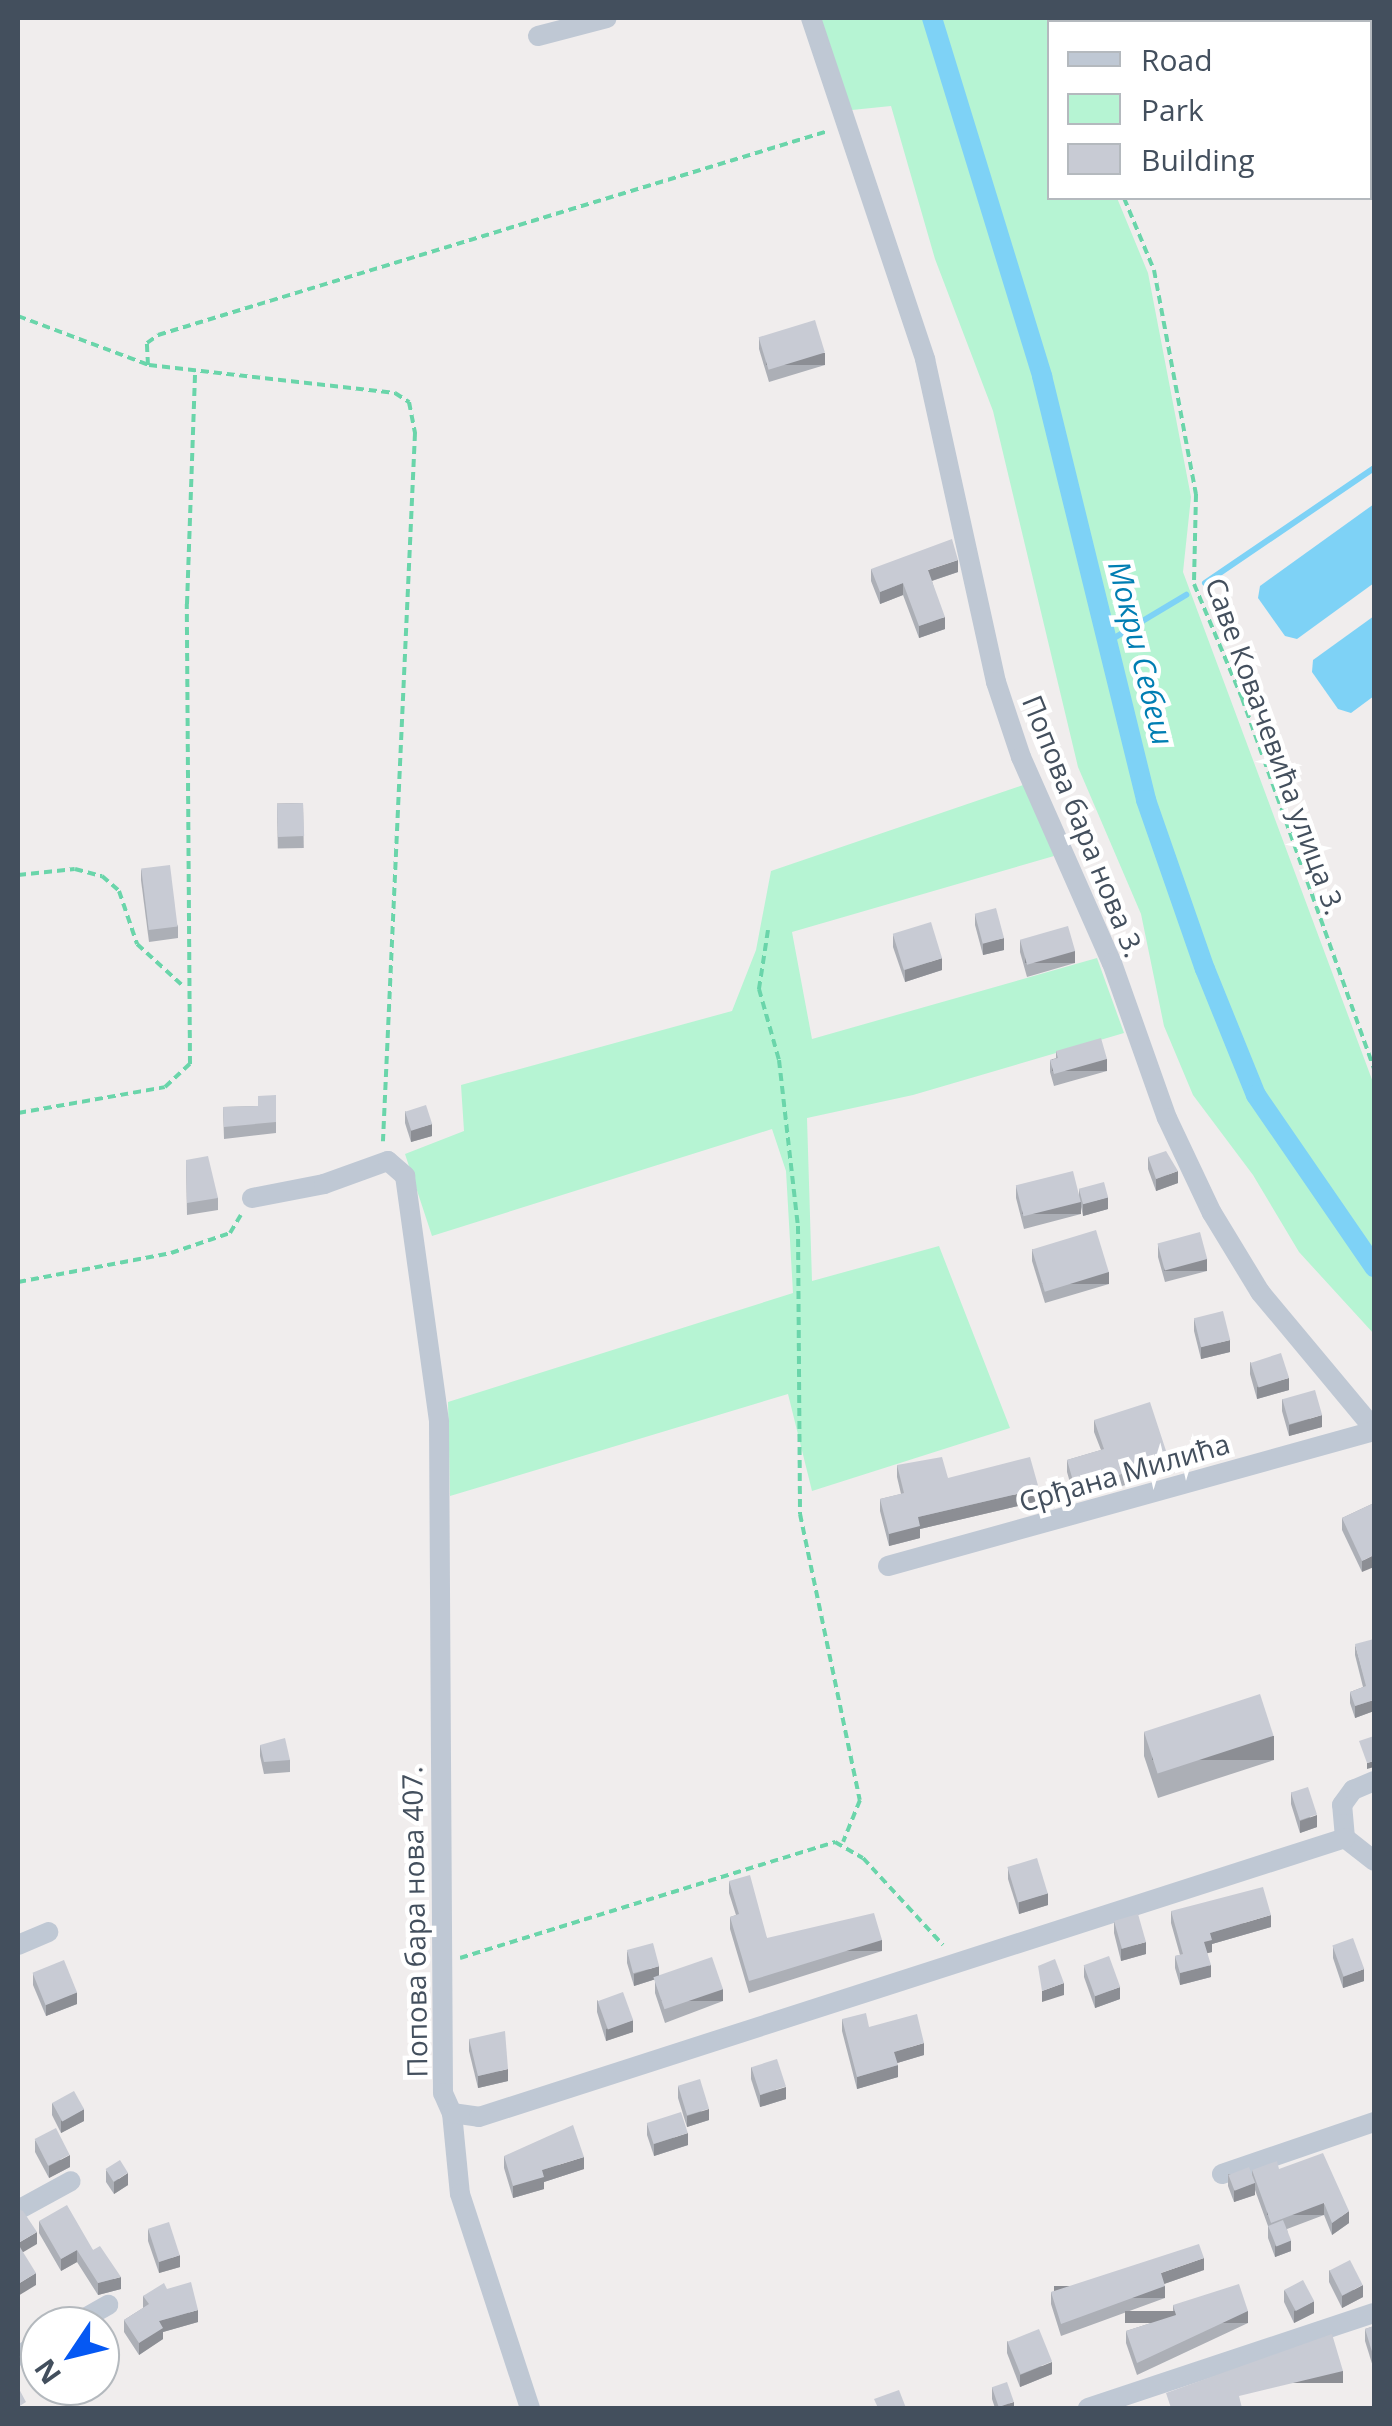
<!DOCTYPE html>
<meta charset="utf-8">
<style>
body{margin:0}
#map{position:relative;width:1392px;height:2426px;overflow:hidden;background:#f0eded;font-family:"Open Sans",sans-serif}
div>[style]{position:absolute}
.green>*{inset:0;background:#b6f4d3}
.water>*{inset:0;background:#7ed2f6}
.stream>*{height:6px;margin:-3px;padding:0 3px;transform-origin:3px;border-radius:3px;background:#7ed2f6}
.canal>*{height:20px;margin:-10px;padding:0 10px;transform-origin:10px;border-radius:10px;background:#7ed2f6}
.path>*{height:4px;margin-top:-2px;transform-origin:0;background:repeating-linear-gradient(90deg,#6ad5aa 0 8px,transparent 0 13px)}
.street>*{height:20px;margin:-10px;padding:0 10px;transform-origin:10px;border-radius:10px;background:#bfc8d4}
.wall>*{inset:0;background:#acafb6;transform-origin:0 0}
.shaded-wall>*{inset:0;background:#8c8e94;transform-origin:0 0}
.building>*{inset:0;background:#c8cbd4;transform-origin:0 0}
span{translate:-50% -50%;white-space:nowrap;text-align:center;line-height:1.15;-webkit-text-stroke:9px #fff;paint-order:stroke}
.street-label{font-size:28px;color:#434f5d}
.water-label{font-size:30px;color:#007eb3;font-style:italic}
.frame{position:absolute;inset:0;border:20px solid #434f5d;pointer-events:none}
.legend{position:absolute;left:1047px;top:20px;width:325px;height:180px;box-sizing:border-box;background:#fff;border:2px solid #b4b9be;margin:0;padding:12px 18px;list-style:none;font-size:30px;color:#434f5d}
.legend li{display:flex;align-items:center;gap:20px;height:50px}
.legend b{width:50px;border:2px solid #b4b9be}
.north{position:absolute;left:20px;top:2306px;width:100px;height:100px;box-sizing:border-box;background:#fff;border:2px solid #b4b9be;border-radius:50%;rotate:235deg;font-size:28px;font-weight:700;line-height:40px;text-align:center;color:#434f5d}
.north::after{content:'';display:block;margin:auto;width:35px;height:45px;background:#0558f3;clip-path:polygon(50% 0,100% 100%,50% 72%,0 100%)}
</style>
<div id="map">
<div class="green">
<div style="clip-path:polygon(811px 18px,1082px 18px,1082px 22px,1050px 22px,1050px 198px,1117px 198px,1148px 273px,1191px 497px,1183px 572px,1374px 1085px,1374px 1334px,1299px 1252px,1253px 1175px,1193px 1095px,1164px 1026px,1141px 914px,1078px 767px,993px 411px,935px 259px,891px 106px,842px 111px)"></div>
<div style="clip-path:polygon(1026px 784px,1054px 856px,792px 932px,812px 1039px,1097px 958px,1124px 1033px,913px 1095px,807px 1118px,812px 1281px,939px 1246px,1010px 1428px,812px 1491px,788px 1394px,450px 1496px,448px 1402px,793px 1293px,786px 1171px,772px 1129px,432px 1236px,405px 1154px,464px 1131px,461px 1085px,732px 1011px,756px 950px,771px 871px)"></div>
</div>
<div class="water">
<div style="clip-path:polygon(1374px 504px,1374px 583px,1297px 639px,1285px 636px,1258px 598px,1260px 586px)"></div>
<div style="clip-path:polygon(1374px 616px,1374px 696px,1351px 713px,1338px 709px,1312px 672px,1313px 660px)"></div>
</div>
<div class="stream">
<div style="left:1205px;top:583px;width:204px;rotate:-34.2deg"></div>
<div style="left:1104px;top:644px;width:96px;rotate:-30.9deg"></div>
</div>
<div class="canal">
<div style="left:932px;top:18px;width:375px;rotate:72.9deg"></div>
<div style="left:1042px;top:376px;width:437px;rotate:76.2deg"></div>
<div style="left:1146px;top:800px;width:179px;rotate:70.8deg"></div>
<div style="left:1205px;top:969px;width:136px;rotate:68deg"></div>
<div style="left:1256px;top:1095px;width:209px;rotate:55.5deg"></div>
</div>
<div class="path">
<div style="left:1088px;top:18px;width:4px;rotate:76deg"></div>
<div style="left:1124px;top:198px;width:78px;rotate:67.4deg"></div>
<div style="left:1154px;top:270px;width:228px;rotate:79.4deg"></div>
<div style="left:1196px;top:494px;width:90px;rotate:91.3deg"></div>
<div style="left:1194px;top:584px;width:124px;rotate:67.2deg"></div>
<div style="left:1242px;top:698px;width:394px;rotate:70.4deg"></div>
<div style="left:18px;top:316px;width:140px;rotate:20.5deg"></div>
<div style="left:149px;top:365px;width:248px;rotate:6.5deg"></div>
<div style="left:395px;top:393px;width:17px;rotate:33deg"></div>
<div style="left:409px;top:402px;width:32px;rotate:79deg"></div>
<div style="left:415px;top:433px;width:709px;rotate:92.59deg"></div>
<div style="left:148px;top:365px;width:22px;rotate:-93deg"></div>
<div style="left:147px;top:343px;width:14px;rotate:-36deg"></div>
<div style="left:158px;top:335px;width:700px;rotate:-16.93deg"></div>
<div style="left:18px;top:875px;width:57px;rotate:-6deg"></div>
<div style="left:75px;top:869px;width:28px;rotate:15deg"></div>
<div style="left:102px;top:876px;width:23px;rotate:41deg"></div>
<div style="left:119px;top:891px;width:56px;rotate:71.2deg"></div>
<div style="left:137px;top:944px;width:62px;rotate:42.4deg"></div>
<div style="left:768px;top:930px;width:60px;rotate:98.7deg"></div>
<div style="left:759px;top:989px;width:74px;rotate:74.3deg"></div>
<div style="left:779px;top:1060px;width:167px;rotate:83.5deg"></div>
<div style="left:798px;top:1226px;width:288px;rotate:89.6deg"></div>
<div style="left:800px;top:1514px;width:292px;rotate:78.2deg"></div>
<div style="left:860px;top:1800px;width:45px;rotate:112deg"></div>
<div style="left:18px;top:1113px;width:149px;rotate:-10deg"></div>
<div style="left:165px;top:1087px;width:34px;rotate:-43deg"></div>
<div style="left:190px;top:1064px;width:460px;rotate:-90.4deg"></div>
<div style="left:187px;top:604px;width:230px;rotate:-88deg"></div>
<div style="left:18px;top:1282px;width:156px;rotate:-10.7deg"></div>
<div style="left:171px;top:1253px;width:62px;rotate:-18.7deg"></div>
<div style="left:230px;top:1233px;width:21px;rotate:-59deg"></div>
<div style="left:460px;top:1958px;width:393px;rotate:-17.2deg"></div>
<div style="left:835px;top:1842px;width:32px;rotate:30deg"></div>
<div style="left:863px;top:1858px;width:118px;rotate:47.4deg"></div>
</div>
<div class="street">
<div style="left:811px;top:18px;width:360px;rotate:71.5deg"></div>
<div style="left:925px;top:359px;width:331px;rotate:77.6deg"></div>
<div style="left:996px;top:682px;width:79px;rotate:71.6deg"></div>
<div style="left:1021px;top:757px;width:225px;rotate:66.2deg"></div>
<div style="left:1112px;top:963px;width:164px;rotate:70.5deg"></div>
<div style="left:1167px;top:1118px;width:105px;rotate:64.7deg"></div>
<div style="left:1212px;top:1213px;width:92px;rotate:58.7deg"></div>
<div style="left:1260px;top:1292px;width:178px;rotate:50.2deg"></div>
<div style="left:538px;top:36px;width:71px;rotate:-14.6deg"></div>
<div style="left:252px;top:1198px;width:73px;rotate:-11deg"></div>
<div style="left:324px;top:1184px;width:68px;rotate:-19.8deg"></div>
<div style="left:388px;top:1161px;width:23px;rotate:41deg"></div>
<div style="left:405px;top:1176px;width:248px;rotate:82.1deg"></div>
<div style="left:439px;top:1422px;width:671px;rotate:89.66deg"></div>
<div style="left:443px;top:2093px;width:22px;rotate:66deg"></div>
<div style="left:452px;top:2113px;width:81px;rotate:84.4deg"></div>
<div style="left:460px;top:2194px;width:225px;rotate:71.9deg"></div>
<div style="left:888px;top:1566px;width:504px;rotate:-15.52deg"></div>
<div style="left:1345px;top:1838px;width:33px;rotate:-95deg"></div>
<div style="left:1342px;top:1805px;width:19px;rotate:-54deg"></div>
<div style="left:1353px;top:1790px;width:23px;rotate:-23deg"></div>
<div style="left:1345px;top:1838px;width:37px;rotate:38deg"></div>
<div style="left:18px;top:1945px;width:33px;rotate:-23deg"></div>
<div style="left:452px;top:2113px;width:27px;rotate:8deg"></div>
<div style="left:479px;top:2117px;width:910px;rotate:-17.86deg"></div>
<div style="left:1222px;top:2174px;width:161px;rotate:-18.9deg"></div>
<div style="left:18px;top:2210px;width:60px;rotate:-28.7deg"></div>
<div style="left:71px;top:2326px;width:43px;rotate:-29.6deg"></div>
<div style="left:18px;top:2356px;width:26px;rotate:-31deg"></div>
<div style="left:1088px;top:2408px;width:301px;rotate:-18.4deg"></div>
</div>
<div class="wall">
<div style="clip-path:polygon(759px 337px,825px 365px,769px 382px,759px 349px)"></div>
<div style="clip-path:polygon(871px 569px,958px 572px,932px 581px,945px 629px,919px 638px,903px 595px,880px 604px,871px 581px)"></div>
<div style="left:303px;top:803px;width:45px;height:26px;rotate:89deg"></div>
<div style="clip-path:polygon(141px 869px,178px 926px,178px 938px,149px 942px,141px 880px)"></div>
<div style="clip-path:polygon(975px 914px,1004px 950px,983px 955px,975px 925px)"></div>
<div style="clip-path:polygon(893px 935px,942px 970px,905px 982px,893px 947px)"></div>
<div style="clip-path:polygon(1020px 940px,1075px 963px,1027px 977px,1020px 952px)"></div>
<div style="clip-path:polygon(1056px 1051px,1107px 1071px,1054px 1086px,1050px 1072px,1050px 1060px,1056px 1058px)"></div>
<div style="clip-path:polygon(276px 1095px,276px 1133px,224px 1139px,223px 1107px,258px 1106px)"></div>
<div style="clip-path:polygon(405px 1111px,432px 1136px,411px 1142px,405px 1123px)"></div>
<div style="clip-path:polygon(1148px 1157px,1178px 1183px,1156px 1191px,1148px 1169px)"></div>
<div style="clip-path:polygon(186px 1160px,218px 1198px,218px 1210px,187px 1215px)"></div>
<div style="clip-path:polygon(1016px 1186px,1079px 1196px,1079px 1189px,1108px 1209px,1083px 1216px,1081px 1207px,1081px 1214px,1024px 1229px,1016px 1198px)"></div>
<div style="clip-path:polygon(1158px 1245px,1207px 1271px,1165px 1282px,1158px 1257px)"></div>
<div style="clip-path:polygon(1032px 1249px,1109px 1284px,1045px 1303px,1032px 1261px)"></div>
<div style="clip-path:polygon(1194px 1319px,1230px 1352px,1201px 1359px,1194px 1331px)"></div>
<div style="clip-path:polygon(1250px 1362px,1289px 1390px,1257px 1399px,1250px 1374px)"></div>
<div style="clip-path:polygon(1282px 1399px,1322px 1427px,1289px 1436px,1282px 1411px)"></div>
<div style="clip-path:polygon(1094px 1420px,1169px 1472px,1075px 1500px,1067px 1472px,1067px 1460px,1101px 1450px,1094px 1432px)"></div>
<div style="clip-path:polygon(897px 1465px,948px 1478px,1039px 1501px,920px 1529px,920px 1538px,889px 1546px,880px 1511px,880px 1499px,901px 1494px,897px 1477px)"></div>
<div style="clip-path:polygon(1374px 1503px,1362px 1572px,1342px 1530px,1342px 1518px)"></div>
<div style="clip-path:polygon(1355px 1644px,1374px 1711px,1355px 1718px,1350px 1703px,1350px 1692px,1363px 1687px,1355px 1655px)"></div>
<div style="clip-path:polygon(1144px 1732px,1274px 1760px,1158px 1798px,1144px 1756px)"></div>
<div style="clip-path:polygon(260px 1745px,290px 1760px,290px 1772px,264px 1774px,260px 1756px)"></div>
<div style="clip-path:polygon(1291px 1792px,1317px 1827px,1300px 1833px,1291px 1804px)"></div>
<div style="clip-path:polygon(1008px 1868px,1048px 1905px,1019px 1914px,1008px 1879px)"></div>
<div style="clip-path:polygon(729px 1881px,767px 1938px,882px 1951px,749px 1993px,730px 1929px,730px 1917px,736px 1915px,729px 1893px)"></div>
<div style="clip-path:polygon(1171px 1911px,1271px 1927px,1212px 1944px,1212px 1952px,1207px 1953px,1211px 1977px,1180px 1985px,1175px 1968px,1175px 1956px,1180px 1955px,1171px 1923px)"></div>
<div style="clip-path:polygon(1114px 1921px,1146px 1954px,1121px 1961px,1114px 1933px)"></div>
<div style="clip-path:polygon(1333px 1946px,1364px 1981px,1343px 1988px,1333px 1958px)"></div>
<div style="clip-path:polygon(627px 1951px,659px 1978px,634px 1986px,627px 1963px)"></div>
<div style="clip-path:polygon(1084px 1965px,1120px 1999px,1095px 2008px,1084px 1977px)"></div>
<div style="clip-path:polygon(33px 1973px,77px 2004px,46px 2016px,33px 1985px)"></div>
<div style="clip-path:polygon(655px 1981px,723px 2001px,665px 2023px,655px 1993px)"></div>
<div style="clip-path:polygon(597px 2000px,633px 2032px,606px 2041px,597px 2012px)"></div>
<div style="clip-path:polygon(842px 2019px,869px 2027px,924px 2055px,897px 2063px,898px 2077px,857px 2089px,842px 2031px)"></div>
<div style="clip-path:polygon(469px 2039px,508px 2081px,478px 2088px,469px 2051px)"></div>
<div style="clip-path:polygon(751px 2067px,786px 2099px,760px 2107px,751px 2079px)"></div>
<div style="clip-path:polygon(678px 2086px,709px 2120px,687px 2127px,678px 2098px)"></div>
<div style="clip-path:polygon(52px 2103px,84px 2121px,61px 2133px,52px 2115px)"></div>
<div style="clip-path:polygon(647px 2123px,688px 2145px,654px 2156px,647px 2135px)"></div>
<div style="clip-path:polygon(35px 2140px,70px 2167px,49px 2178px,35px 2152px)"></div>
<div style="clip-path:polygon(504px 2156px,584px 2169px,544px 2182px,544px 2189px,513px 2198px,504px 2168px)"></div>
<div style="clip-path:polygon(1279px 2169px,1349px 2223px,1332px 2235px,1324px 2215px,1287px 2229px,1291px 2251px,1275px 2257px,1268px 2238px,1268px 2226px,1255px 2190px,1255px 2195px,1234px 2202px,1228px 2186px,1228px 2174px,1252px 2175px,1252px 2170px)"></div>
<div style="clip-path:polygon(106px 2170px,128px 2185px,114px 2194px,106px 2182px)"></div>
<div style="clip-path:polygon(39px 2221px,93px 2250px,121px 2289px,98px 2295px,77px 2262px,61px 2271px,39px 2233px)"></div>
<div style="clip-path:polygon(148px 2229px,180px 2267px,159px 2273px,148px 2241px)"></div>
<div style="clip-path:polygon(1204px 2270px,1164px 2284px,1165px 2298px,1061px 2336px,1051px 2304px,1051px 2292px)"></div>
<div style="clip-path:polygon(1329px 2270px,1363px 2297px,1342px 2308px,1329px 2282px)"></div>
<div style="clip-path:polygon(167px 2289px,198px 2322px,163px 2332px,163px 2339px,139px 2355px,124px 2332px,124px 2320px,143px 2308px,143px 2296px)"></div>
<div style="clip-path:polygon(1284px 2290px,1314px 2313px,1294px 2323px,1284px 2302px)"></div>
<div style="clip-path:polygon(1173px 2305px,1248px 2323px,1137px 2375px,1126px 2343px,1126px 2331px,1173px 2316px)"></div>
<div style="clip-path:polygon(1374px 2326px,1374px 2370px,1365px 2341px,1365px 2329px)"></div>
<div style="clip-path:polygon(1007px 2341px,1052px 2374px,1020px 2387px,1007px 2353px)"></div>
<div style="clip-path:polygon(992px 2387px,1014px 2408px,995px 2408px,992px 2399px)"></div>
</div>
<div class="shaded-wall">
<div style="left:825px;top:353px;width:12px;height:59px;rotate:90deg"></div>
<div style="clip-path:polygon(958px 560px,958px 572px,928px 582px,928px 570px)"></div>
<div style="clip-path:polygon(903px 583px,903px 595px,880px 604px,880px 592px)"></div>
<div style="clip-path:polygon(945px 617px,945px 629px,919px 638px,919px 626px)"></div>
<div style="clip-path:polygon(1004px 938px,1004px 950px,983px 955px,983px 943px)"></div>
<div style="left:1075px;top:951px;width:12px;height:50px;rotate:90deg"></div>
<div style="clip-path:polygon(942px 958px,942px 970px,905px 982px,905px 970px)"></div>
<div style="left:1107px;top:1059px;width:12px;height:55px;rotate:90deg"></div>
<div style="clip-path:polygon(432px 1124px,432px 1136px,411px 1142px,411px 1130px)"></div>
<div style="clip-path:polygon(1178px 1171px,1178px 1183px,1156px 1191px,1156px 1179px)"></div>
<div style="clip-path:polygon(1108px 1197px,1108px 1209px,1083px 1216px,1083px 1204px)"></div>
<div style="left:1081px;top:1202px;width:12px;height:59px;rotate:90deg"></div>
<div style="left:1207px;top:1259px;width:12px;height:43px;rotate:90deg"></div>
<div style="left:1109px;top:1272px;width:12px;height:67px;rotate:90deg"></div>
<div style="clip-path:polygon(1230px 1340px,1230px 1352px,1201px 1359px,1201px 1347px)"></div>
<div style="clip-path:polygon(1289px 1378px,1289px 1390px,1257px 1399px,1257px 1387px)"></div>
<div style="clip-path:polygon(1322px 1415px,1322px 1427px,1289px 1436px,1289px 1425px)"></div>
<div style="left:1169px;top:1460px;width:12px;height:98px;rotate:90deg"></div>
<div style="clip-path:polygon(1039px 1489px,1039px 1501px,920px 1529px,920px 1538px,889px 1546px,889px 1534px,918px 1517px)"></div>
<div style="clip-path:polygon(1374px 1555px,1374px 1567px,1362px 1572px,1362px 1561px)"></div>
<div style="clip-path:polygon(1374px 1700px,1374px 1711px,1355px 1718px,1355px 1706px)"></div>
<div style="left:1274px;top:1736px;width:24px;height:122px;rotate:90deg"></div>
<div style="clip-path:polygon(1374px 1761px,1374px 1767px,1367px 1769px,1367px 1763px)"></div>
<div style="clip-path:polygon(1317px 1815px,1317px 1827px,1300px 1833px,1300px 1821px)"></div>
<div style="clip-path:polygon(1048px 1893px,1048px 1905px,1019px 1914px,1019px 1902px)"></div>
<div style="clip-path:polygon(1271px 1915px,1271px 1927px,1212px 1944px,1212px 1952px,1204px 1954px,1204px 1942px,1210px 1933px)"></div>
<div style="left:882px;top:1940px;width:11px;height:139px;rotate:90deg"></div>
<div style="clip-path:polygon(1146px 1942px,1146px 1954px,1121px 1961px,1121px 1949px)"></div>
<div style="clip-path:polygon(1211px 1965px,1211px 1977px,1180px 1985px,1180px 1973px)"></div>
<div style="clip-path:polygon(659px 1966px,659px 1978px,634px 1986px,634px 1974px)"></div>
<div style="clip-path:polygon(1364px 1969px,1364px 1981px,1343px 1988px,1343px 1977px)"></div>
<div style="clip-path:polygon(1064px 1983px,1064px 1995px,1042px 2002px,1042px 1991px)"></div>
<div style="clip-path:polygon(1120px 1987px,1120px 1999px,1095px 2008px,1095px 1996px)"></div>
<div style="left:723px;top:1989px;width:12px;height:62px;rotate:90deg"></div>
<div style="clip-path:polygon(77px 1992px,77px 2004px,46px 2016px,46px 2004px)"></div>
<div style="clip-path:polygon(633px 2020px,633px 2032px,606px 2041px,606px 2029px)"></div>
<div style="clip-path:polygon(924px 2043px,924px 2055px,894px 2064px,894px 2052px)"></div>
<div style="clip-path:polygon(898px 2065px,898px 2077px,857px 2089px,857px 2077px)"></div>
<div style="clip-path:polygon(508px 2069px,508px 2081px,478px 2088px,478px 2076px)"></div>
<div style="clip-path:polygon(786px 2087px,786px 2099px,760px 2107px,760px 2095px)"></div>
<div style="clip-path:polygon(84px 2109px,84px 2121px,61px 2133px,61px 2121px)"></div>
<div style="clip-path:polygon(709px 2109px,709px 2120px,687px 2127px,687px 2116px)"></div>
<div style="clip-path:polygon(688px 2133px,688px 2145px,654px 2156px,654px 2144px)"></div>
<div style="clip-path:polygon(70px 2155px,70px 2167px,49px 2178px,49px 2166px)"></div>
<div style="clip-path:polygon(584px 2157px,584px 2169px,544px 2182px,544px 2189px,513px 2198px,513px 2186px,542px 2170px)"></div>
<div style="clip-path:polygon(128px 2173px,128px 2185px,114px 2194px,114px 2182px)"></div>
<div style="clip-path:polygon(1255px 2183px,1255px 2195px,1234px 2202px,1234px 2190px)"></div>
<div style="left:1324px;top:2203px;width:12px;height:57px;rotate:90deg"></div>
<div style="clip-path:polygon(1349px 2211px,1349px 2223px,1332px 2235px,1332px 2223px)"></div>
<div style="clip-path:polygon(37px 2232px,37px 2244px,20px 2254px,20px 2242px)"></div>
<div style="clip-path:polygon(1291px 2240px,1291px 2251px,1275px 2257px,1275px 2246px)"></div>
<div style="clip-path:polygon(77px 2250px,77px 2262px,61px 2271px,61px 2259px)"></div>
<div style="clip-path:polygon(180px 2255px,180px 2267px,159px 2273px,159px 2262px)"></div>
<div style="clip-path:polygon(1204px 2258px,1204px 2270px,1161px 2285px,1161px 2273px)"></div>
<div style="clip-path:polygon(36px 2273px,36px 2285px,18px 2296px,18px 2284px)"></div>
<div style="clip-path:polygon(121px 2277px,121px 2289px,98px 2295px,98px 2283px)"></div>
<div style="clip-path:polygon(1363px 2285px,1363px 2297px,1342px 2308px,1342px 2296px)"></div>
<div style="left:1165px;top:2286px;width:12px;height:111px;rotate:90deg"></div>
<div style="clip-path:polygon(1314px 2301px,1314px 2313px,1294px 2323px,1294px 2311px)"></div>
<div style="clip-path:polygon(198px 2310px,198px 2322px,163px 2332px,163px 2339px,139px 2355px,139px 2343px,159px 2321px)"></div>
<div style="left:1248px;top:2311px;width:12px;height:123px;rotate:90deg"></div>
<div style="clip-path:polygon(1052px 2362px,1052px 2374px,1020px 2387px,1020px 2375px)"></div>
<div style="left:1343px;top:2371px;width:12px;height:107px;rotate:90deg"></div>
<div style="clip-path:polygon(1014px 2402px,1014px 2408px,998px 2408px,998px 2407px)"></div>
</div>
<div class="building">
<div style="left:815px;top:320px;width:34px;height:59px;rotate:73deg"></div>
<div style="clip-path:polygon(952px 539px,958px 560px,928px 570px,945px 617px,919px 626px,903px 583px,880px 592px,871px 569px)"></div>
<div style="left:303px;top:803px;width:33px;height:26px;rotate:88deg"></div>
<div style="left:170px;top:865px;width:62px;height:29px;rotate:83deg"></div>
<div style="left:996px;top:908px;width:31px;height:22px;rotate:75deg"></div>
<div style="left:931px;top:922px;width:38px;height:40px;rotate:73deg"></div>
<div style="left:1068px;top:926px;width:26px;height:50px;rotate:74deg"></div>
<div style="clip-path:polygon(1101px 1038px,1107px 1059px,1054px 1074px,1050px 1060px,1058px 1058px,1056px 1051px)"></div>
<div style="clip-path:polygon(276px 1095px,276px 1122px,224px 1127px,223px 1107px,258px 1106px,258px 1096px)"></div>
<div style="left:426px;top:1105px;width:20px;height:22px;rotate:72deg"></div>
<div style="clip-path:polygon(1166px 1151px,1178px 1171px,1156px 1179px,1148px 1157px)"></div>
<div style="clip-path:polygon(208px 1156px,218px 1198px,187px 1203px,186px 1160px)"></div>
<div style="left:1073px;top:1171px;width:32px;height:59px;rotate:76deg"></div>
<div style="left:1104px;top:1182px;width:16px;height:26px;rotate:75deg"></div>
<div style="left:1096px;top:1230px;width:44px;height:67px;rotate:73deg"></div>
<div style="left:1200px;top:1232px;width:28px;height:44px;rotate:75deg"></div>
<div style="left:1223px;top:1311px;width:30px;height:30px;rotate:76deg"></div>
<div style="left:1281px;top:1353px;width:26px;height:32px;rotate:72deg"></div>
<div style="left:1315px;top:1390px;width:26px;height:34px;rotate:74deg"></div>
<div style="clip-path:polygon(1150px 1402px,1169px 1460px,1075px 1488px,1067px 1460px,1104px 1449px,1094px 1420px)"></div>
<div style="clip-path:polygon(942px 1457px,948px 1478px,1030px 1457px,1039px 1489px,918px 1517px,920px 1526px,889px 1534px,880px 1499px,904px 1493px,897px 1465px)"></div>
<div style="clip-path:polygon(1374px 1503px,1374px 1555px,1362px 1561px,1342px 1518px)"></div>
<div style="clip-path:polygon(1374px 1639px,1374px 1700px,1355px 1706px,1350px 1692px,1366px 1686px,1355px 1644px)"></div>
<div style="left:1260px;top:1694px;width:44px;height:122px;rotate:72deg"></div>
<div style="clip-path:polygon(1374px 1736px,1374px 1761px,1367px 1763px,1359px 1741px)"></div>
<div style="clip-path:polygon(285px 1738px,290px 1760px,264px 1762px,260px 1745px)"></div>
<div style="left:1308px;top:1787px;width:29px;height:18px;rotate:72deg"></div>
<div style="left:1037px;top:1858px;width:37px;height:31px;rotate:73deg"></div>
<div style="clip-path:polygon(750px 1875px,767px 1938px,874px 1913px,882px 1940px,749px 1981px,730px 1917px,739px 1914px,729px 1881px)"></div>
<div style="clip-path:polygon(1263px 1887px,1271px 1915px,1210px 1933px,1212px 1940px,1204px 1942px,1211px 1965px,1180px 1973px,1175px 1956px,1183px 1954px,1171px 1911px)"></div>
<div style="left:1138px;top:1914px;width:29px;height:25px;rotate:74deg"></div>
<div style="left:1353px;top:1938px;width:33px;height:22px;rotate:70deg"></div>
<div style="left:653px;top:1943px;width:24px;height:27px;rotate:75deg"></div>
<div style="left:1109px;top:1956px;width:33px;height:27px;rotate:70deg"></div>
<div style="left:712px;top:1957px;width:34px;height:62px;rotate:71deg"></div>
<div style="clip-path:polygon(1055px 1959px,1064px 1983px,1042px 1991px,1038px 1966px)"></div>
<div style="left:64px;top:1960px;width:35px;height:34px;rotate:68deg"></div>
<div style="left:623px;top:1992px;width:30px;height:27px;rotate:70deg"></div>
<div style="clip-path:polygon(866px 2013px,869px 2027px,917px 2014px,924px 2043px,894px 2052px,898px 2065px,857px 2077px,842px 2019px)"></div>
<div style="clip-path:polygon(505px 2031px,508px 2069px,478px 2076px,469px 2039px)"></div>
<div style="left:777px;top:2059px;width:29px;height:27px;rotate:72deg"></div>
<div style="left:700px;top:2079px;width:31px;height:23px;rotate:73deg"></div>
<div style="left:74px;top:2091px;width:21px;height:25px;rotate:61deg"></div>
<div style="left:681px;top:2112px;width:22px;height:36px;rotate:72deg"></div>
<div style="clip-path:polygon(573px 2125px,584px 2157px,542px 2170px,544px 2177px,513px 2186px,504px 2156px)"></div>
<div style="left:56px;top:2128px;width:30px;height:24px;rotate:63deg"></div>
<div style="clip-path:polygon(1323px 2153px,1349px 2211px,1332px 2223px,1324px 2203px,1271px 2223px,1252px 2170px,1277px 2161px,1279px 2169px)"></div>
<div style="left:120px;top:2160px;width:15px;height:17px;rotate:58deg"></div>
<div style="left:1249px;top:2167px;width:17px;height:22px;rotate:69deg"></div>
<div style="clip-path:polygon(67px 2205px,93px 2250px,100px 2246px,121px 2277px,98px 2283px,77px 2250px,61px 2259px,39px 2221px)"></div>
<div style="clip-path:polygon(18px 2209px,23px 2211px,37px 2232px,20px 2242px,18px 2239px)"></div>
<div style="left:1283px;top:2220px;width:22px;height:16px;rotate:68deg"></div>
<div style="left:169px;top:2222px;width:35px;height:22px;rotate:72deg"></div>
<div style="clip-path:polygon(18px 2244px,36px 2273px,18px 2284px)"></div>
<div style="clip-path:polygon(1199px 2244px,1204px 2258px,1161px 2273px,1165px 2286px,1061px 2324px,1051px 2292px)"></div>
<div style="left:1350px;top:2260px;width:28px;height:23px;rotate:63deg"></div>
<div style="left:1303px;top:2280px;width:24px;height:21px;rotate:62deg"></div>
<div style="clip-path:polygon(191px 2282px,198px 2310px,159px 2321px,163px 2328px,139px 2343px,124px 2320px,149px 2304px,143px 2296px,164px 2283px,167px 2289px)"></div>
<div style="clip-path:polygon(1239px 2284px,1248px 2311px,1137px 2363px,1126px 2331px,1176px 2315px,1173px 2305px)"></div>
<div style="clip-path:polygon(1374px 2326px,1374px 2358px,1365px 2329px)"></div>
<div style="left:1039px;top:2329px;width:35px;height:34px;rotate:68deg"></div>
<div style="clip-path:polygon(1332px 2334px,1343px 2371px,1239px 2396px,1242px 2408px,1171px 2408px,1166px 2393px)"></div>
<div style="left:1007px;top:2382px;width:21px;height:16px;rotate:71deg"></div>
<div style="clip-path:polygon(18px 2387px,26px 2402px,18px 2407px)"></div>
<div style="clip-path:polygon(899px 2390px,906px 2408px,878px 2408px,874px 2399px)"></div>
</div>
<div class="street-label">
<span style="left:1276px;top:746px;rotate:70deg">Саве Ковачевића улица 3.</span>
<span style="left:1084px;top:826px;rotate:68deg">Попова бара нова 3.</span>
<span style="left:1124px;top:1472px;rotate:-16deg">Срђана Милића</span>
<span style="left:414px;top:1922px;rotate:-91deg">Попова бара нова 407.</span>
</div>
<div class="water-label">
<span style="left:1141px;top:653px;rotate:76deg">Мокри Себеш</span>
</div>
<div class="frame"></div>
<ul class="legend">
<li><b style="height:12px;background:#bfc8d4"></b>Road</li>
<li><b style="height:28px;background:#b6f4d3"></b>Park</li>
<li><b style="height:28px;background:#c8cbd4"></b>Building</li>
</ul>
<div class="north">N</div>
</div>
